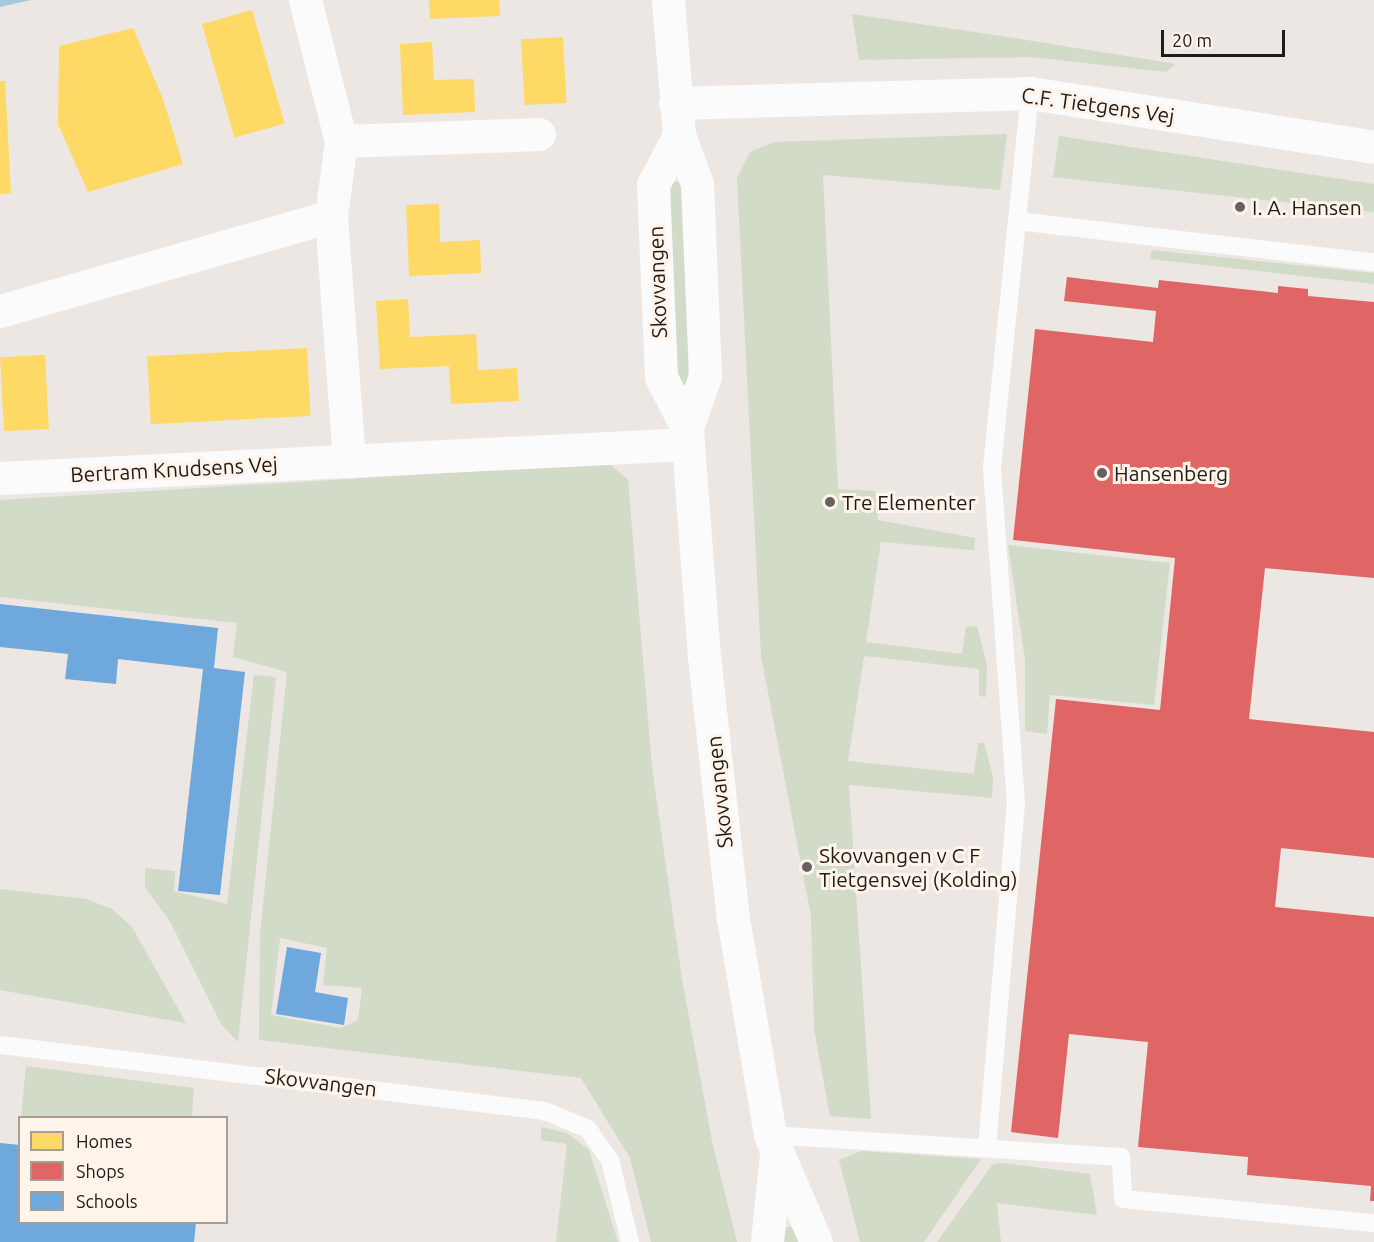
<!DOCTYPE html>
<style>
body{margin:0}
#map{position:relative;width:1374px;height:1242px;overflow:hidden;background:#ece7e2;font-family:Ubuntu,sans-serif}
div>[style]{position:absolute}
.green>*{inset:0;background:#d2dac8}
.water>*{inset:0;background:#a5c8da}
.homes>*{inset:0;background:#ffd966;transform-origin:0 0}
.shops>*{inset:0;background:#e06666}
.schools>*{inset:0;background:#6fa8dc}
.service>*{height:18px;margin:-9px;padding:0 9px;transform-origin:9px;border-radius:9px;background:#fcfbfb}
.minor>*{height:33px;margin:-16.5px;padding:0 16.5px;transform-origin:16.5px;border-radius:16.5px;background:#fcfbfb}
.tertiary>*{height:33px;margin:-16.5px;padding:0 16.5px;transform-origin:16.5px;border-radius:16.5px;background:#fcfbfb}
.dots>*{width:16px;height:16px;translate:-50% -50%;box-sizing:border-box;border:3px solid #fff4ea;border-radius:50%}
span{translate:-50% -50%;white-space:nowrap;text-align:center;line-height:1.15;-webkit-text-stroke:6px #fff4ea;paint-order:stroke}
.street-label{font-size:21px;color:#1f1b18}
.poi-label{font-size:21px;color:#1f1b18}
.left{translate:0 -50%;text-align:left}
.legend{position:absolute;left:18px;top:1116px;width:210px;height:108px;box-sizing:border-box;background:#fff4ea;border:2px solid #a59d96;margin:0;padding:8px 10px;list-style:none;font-size:18px;color:#1f1b18}
.legend li{display:flex;align-items:center;gap:12px;height:30px}
.legend b{width:30px;border:2px solid #a59d96}
.scale{position:absolute;left:1161px;top:30px;width:124px;height:27px;box-sizing:border-box;border:3px solid #1f1b18;border-top:0;padding-left:8px;font-size:18px;line-height:21px;white-space:nowrap;color:#1f1b18;-webkit-text-stroke:4px #fff4ea;paint-order:stroke}
</style>
<div id="map">
<div class="green">
<div style="clip-path:polygon(852px 14px,1008px 37px,1176px 64px,1166px 72px,1031px 57px,859px 60px)"></div>
<div style="clip-path:polygon(1007px 134px,1000px 190px,823px 175px,838px 489px,875px 491px,878px 520px,975px 538px,974px 550px,881px 542px,866px 642px,962px 654px,966px 627px,977px 626px,987px 665px,986px 697px,979px 696px,979px 669px,864px 656px,848px 761px,974px 774px,978px 743px,984px 743px,993px 777px,992px 798px,849px 785px,871px 1119px,830px 1116px,814px 1029px,811px 916px,761px 656px,737px 178px,750px 152px,774px 142px)"></div>
<div style="clip-path:polygon(1059px 136px,1374px 184px,1374px 212px,1053px 177px)"></div>
<div style="clip-path:polygon(668px 182px,685px 182px,691px 351px,687px 385px,671px 385px)"></div>
<div style="clip-path:polygon(1152px 250px,1374px 273px,1374px 284px,1150px 259px)"></div>
<div style="clip-path:polygon(evenodd,598px 464px,610px 464px,628px 480px,652px 767px,682px 979px,712px 1141px,737px 1242px,651px 1242px,630px 1158px,581px 1078px,259px 1040px,260px 934px,287px 672px,233px 657px,237px 623px,0 597px,0 500px,598px 464px,280px 938px,327px 948px,323px 985px,362px 988px,358px 1020px,341px 1028px,271px 1015px,280px 938px)"></div>
<div style="clip-path:polygon(1008px 545px,1170px 563px,1154px 705px,1050px 695px,1047px 734px,1025px 731px,1025px 660px)"></div>
<div style="clip-path:polygon(254px 675px,276px 677px,238px 1042px,221px 1024px,171px 923px,145px 887px,145px 868px,175px 871px,174px 891px,227px 904px)"></div>
<div style="clip-path:polygon(0 889px,86px 899px,112px 909px,132px 927px,186px 1023px,0 990px)"></div>
<div style="clip-path:polygon(26px 1066px,194px 1088px,192px 1117px,21px 1117px)"></div>
<div style="clip-path:polygon(541px 1127px,567px 1133px,589px 1150px,618px 1242px,556px 1242px,567px 1144px,541px 1140px)"></div>
<div style="clip-path:polygon(861px 1151px,981px 1159px,924px 1242px,860px 1242px,839px 1160px)"></div>
<div style="clip-path:polygon(1002px 1163px,1090px 1174px,1097px 1215px,997px 1203px,1001px 1242px,937px 1242px,993px 1164px)"></div>
<div style="clip-path:polygon(798px 1226px,802px 1242px,783px 1242px,783px 1228px)"></div>
</div>
<div class="water">
<div style="clip-path:polygon(0 0,31px 0,0 7px)"></div>
</div>
<div class="homes">
<div style="clip-path:polygon(429px 0,499px 0,500px 16px,430px 19px)"></div>
<div style="left:252px;top:10px;width:118px;height:52px;rotate:74deg"></div>
<div style="clip-path:polygon(133px 28px,163px 99px,183px 164px,88px 192px,58px 124px,59px 46px)"></div>
<div style="left:563px;top:37px;width:66px;height:42px;rotate:87deg"></div>
<div style="clip-path:polygon(432px 42px,434px 80px,474px 79px,475px 112px,403px 115px,400px 44px)"></div>
<div style="clip-path:polygon(0 81px,5px 81px,11px 193px,0 194px)"></div>
<div style="clip-path:polygon(439px 204px,440px 242px,480px 240px,481px 273px,409px 276px,406px 205px)"></div>
<div style="clip-path:polygon(408px 299px,410px 337px,476px 334px,478px 370px,517px 368px,519px 401px,451px 404px,449px 366px,380px 369px,376px 301px)"></div>
<div style="left:307px;top:348px;width:68px;height:160px;rotate:87deg"></div>
<div style="left:45px;top:355px;width:74px;height:45px;rotate:87deg"></div>
</div>
<div class="shops">
<div style="clip-path:polygon(1067px 277px,1158px 288px,1159px 280px,1278px 293px,1278px 286px,1308px 289px,1308px 296px,1374px 302px,1374px 578px,1265px 568px,1249px 719px,1374px 732px,1374px 858px,1281px 848px,1275px 907px,1374px 917px,1374px 1201px,1370px 1201px,1371px 1186px,1247px 1175px,1248px 1157px,1138px 1147px,1148px 1042px,1069px 1034px,1058px 1138px,1011px 1132px,1056px 699px,1160px 710px,1175px 558px,1013px 540px,1035px 329px,1153px 342px,1156px 311px,1064px 301px)"></div>
</div>
<div class="schools">
<div style="clip-path:polygon(0 604px,218px 628px,214px 668px,245px 672px,220px 895px,178px 891px,203px 669px,118px 659px,116px 684px,65px 679px,68px 654px,0 647px)"></div>
<div style="clip-path:polygon(287px 947px,321px 953px,315px 992px,348px 998px,344px 1025px,276px 1014px)"></div>
<div style="clip-path:polygon(0 1143px,20px 1145px,20px 1222px,196px 1222px,194px 1242px,0 1242px)"></div>
</div>
<div class="service">
<div style="left:1017px;top:221px;width:359px;rotate:6.6deg"></div>
<div style="left:0;top:1045px;width:549px;rotate:6.9deg"></div>
<div style="left:545px;top:1111px;width:47px;rotate:22.7deg"></div>
<div style="left:588px;top:1129px;width:38px;rotate:55deg"></div>
<div style="left:610px;top:1160px;width:84px;rotate:76.3deg"></div>
<div style="left:770px;top:1135px;width:352px;rotate:3.6deg"></div>
<div style="left:1121px;top:1157px;width:42px;rotate:87.3deg"></div>
<div style="left:1123px;top:1199px;width:252px;rotate:5.5deg"></div>
<div style="left:987px;top:1148px;width:345px;rotate:-85.2deg"></div>
<div style="left:1016px;top:804px;width:338px;rotate:-94.1deg"></div>
<div style="left:992px;top:467px;width:376px;rotate:-84.2deg"></div>
</div>
<div class="minor">
<div style="left:305px;top:0;width:146px;rotate:75.7deg"></div>
<div style="left:341px;top:141px;width:76px;rotate:97.6deg"></div>
<div style="left:331px;top:216px;width:246px;rotate:85.8deg"></div>
<div style="left:341px;top:141px;width:198px;rotate:-2deg"></div>
<div style="left:0;top:311px;width:344px;rotate:-16deg"></div>
<div style="left:0;top:478px;width:689px;rotate:-2.83deg"></div>
</div>
<div class="tertiary">
<div style="left:668px;top:0;width:135px;rotate:85.3deg"></div>
<div style="left:679px;top:135px;width:52px;rotate:69.8deg"></div>
<div style="left:697px;top:184px;width:192px;rotate:87.6deg"></div>
<div style="left:705px;top:376px;width:55px;rotate:109.1deg"></div>
<div style="left:687px;top:428px;width:16px;rotate:86deg"></div>
<div style="left:688px;top:444px;width:213px;rotate:85.7deg"></div>
<div style="left:704px;top:656px;width:264px;rotate:83.7deg"></div>
<div style="left:733px;top:918px;width:220px;rotate:80.3deg"></div>
<div style="left:770px;top:1135px;width:116px;rotate:66.7deg"></div>
<div style="left:675px;top:103px;width:355px;rotate:-1.6deg"></div>
<div style="left:1030px;top:93px;width:348px;rotate:8.9deg"></div>
<div style="left:679px;top:135px;width:56px;rotate:117.5deg"></div>
<div style="left:653px;top:185px;width:192px;rotate:87.6deg"></div>
<div style="left:661px;top:377px;width:57px;rotate:63deg"></div>
<div style="left:767px;top:1242px;width:88px;rotate:-84.2deg"></div>
</div>
<div class="dots">
<div style="left:1240px;top:207px;background:#67625f"></div>
<div style="left:1102px;top:473px;background:#67625f"></div>
<div style="left:830px;top:502px;background:#67625f"></div>
<div style="left:807px;top:867px;background:#67625f"></div>
</div>
<div class="street-label">
<span style="left:1098px;top:105px;rotate:8deg">C.F. Tietgens Vej</span>
<span style="left:657px;top:282px;rotate:-92deg">Skovvangen</span>
<span style="left:174px;top:469px;rotate:-3deg">Bertram Knudsens Vej</span>
<span style="left:719px;top:792px;rotate:-96deg">Skovvangen</span>
<span style="left:321px;top:1082px;rotate:7deg">Skovvangen</span>
</div>
<div class="poi-label">
<span class="left" style="left:1252px;top:207px">I. A. Hansen</span>
<span class="left" style="left:1114px;top:473px">Hansenberg</span>
<span class="left" style="left:842px;top:502px">Tre Elementer</span>
<span class="left" style="left:819px;top:867px">Skovvangen v C F<br>Tietgensvej (Kolding)</span>
</div>
<ul class="legend">
<li><b style="height:16px;background:#ffd966"></b>Homes</li>
<li><b style="height:16px;background:#e06666"></b>Shops</li>
<li><b style="height:16px;background:#6fa8dc"></b>Schools</li>
</ul>
<div class="scale">20 m</div>
</div>
